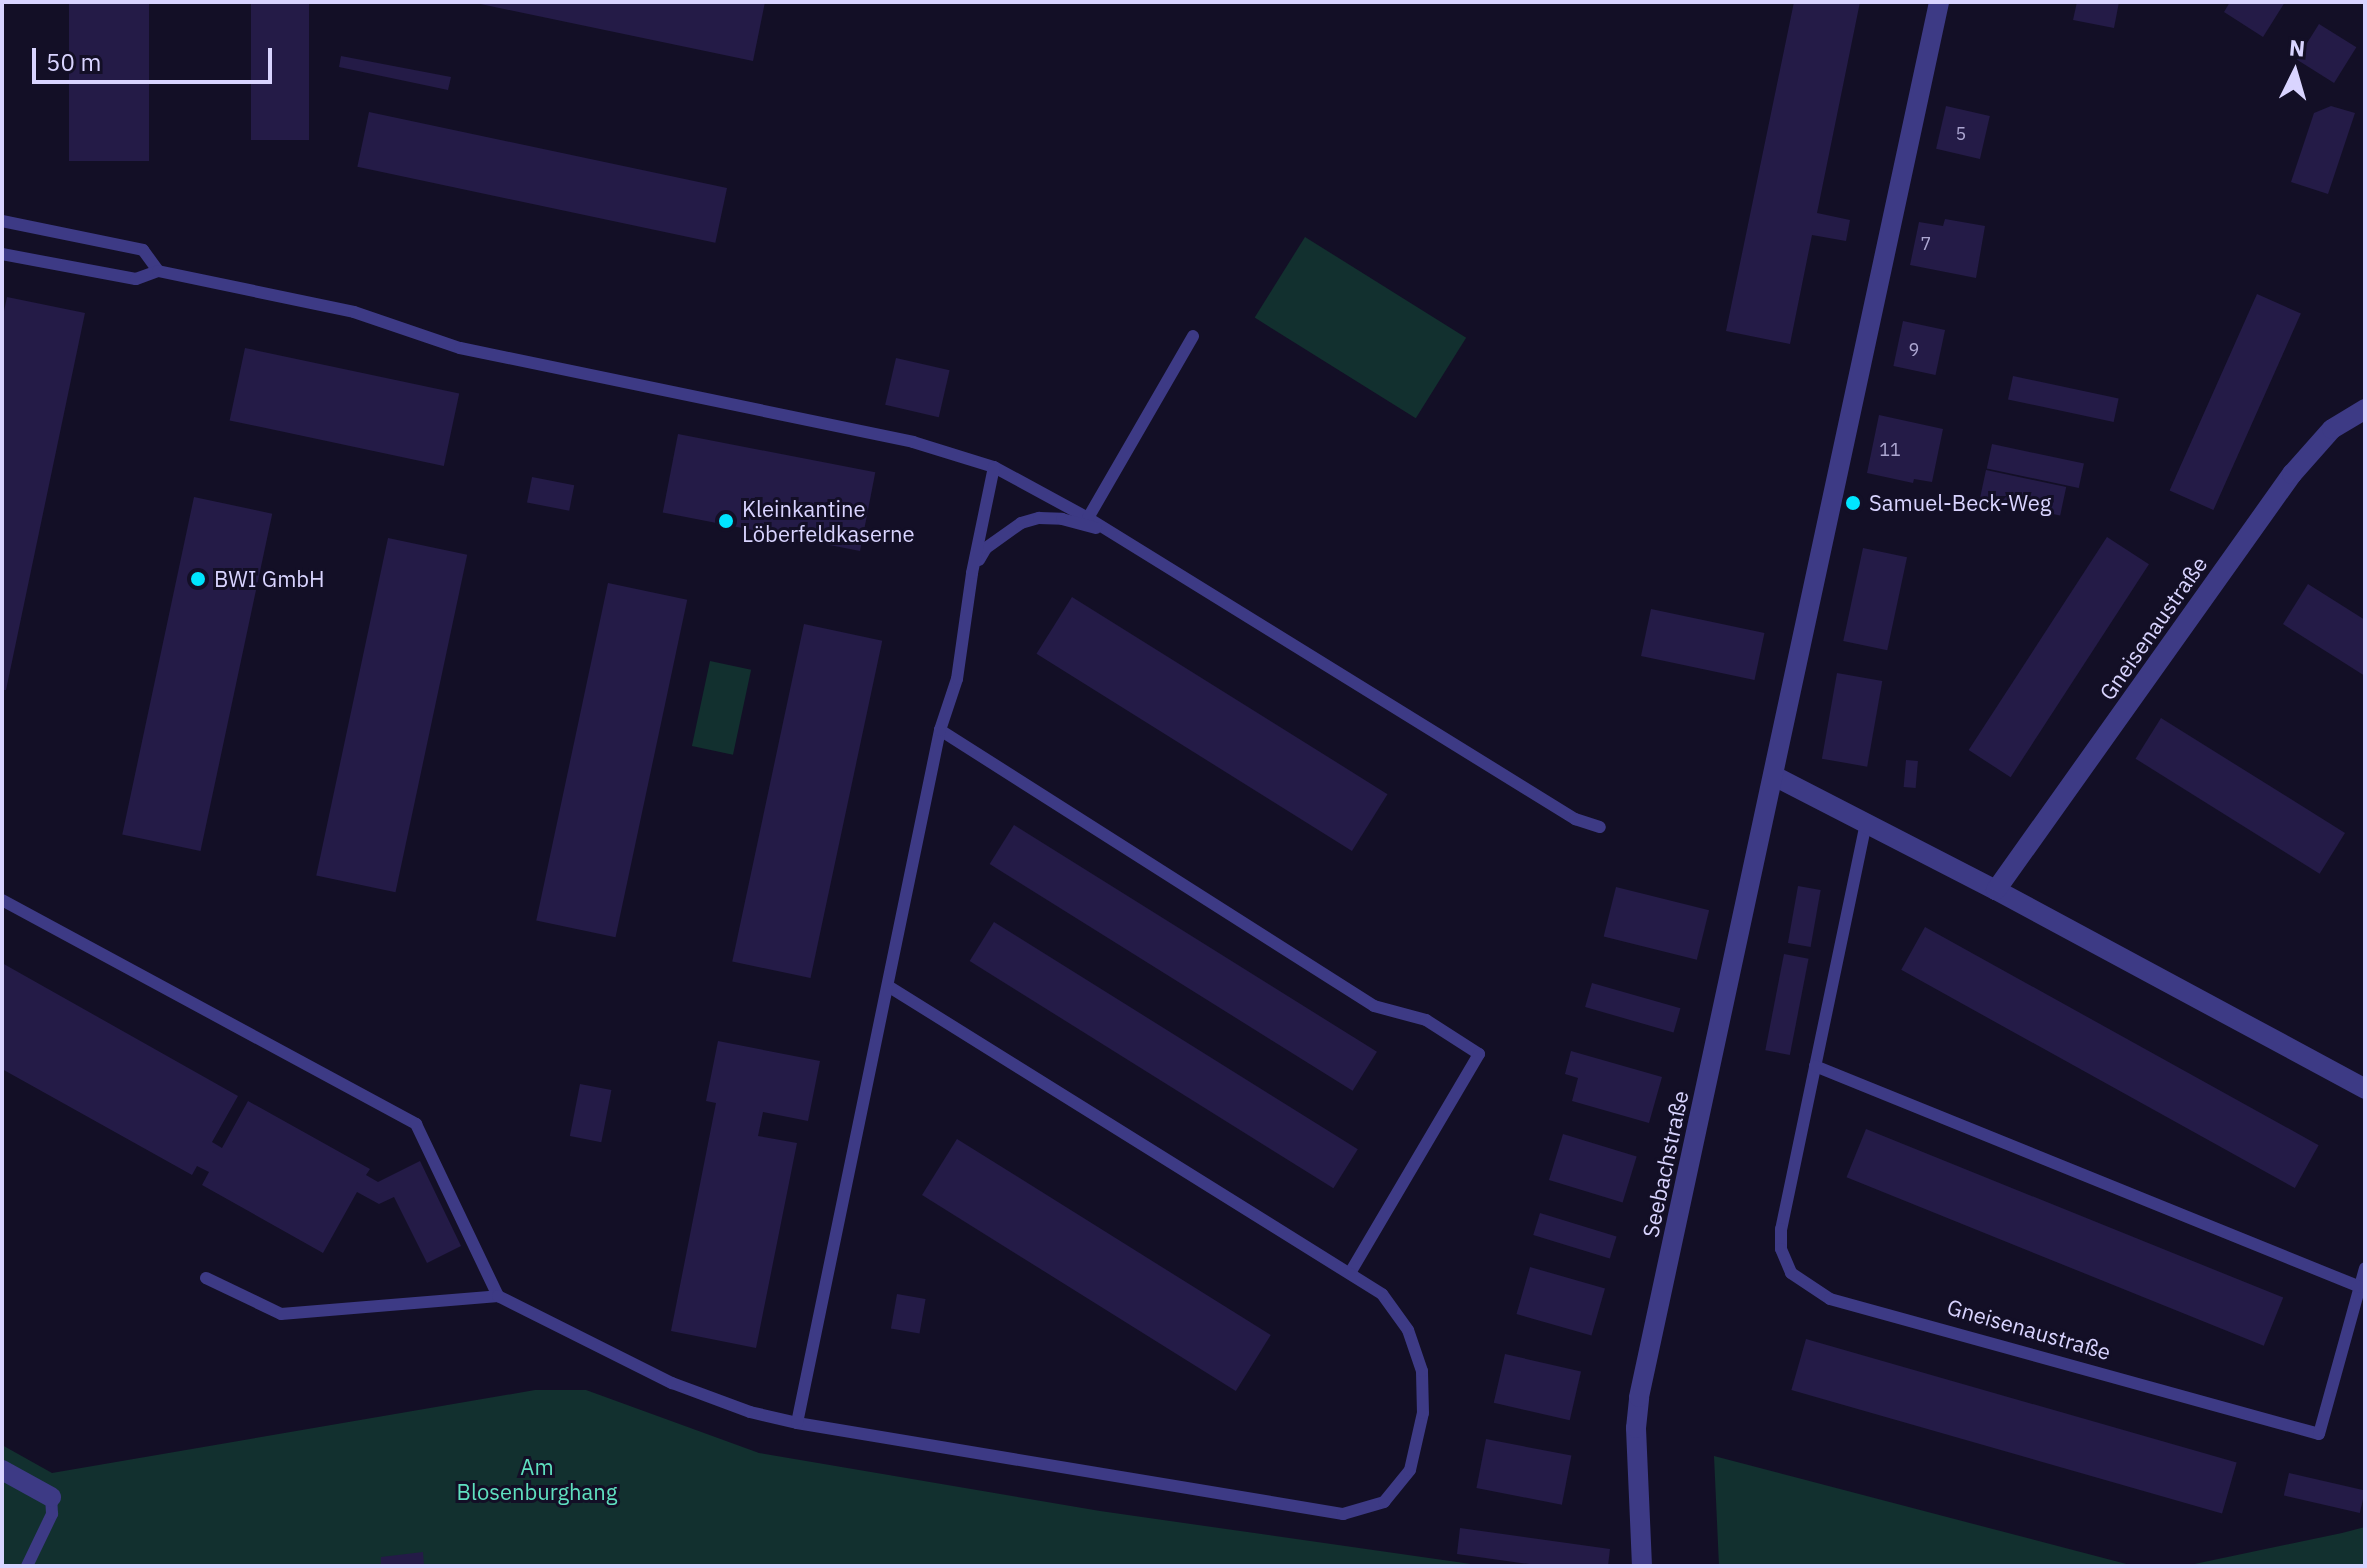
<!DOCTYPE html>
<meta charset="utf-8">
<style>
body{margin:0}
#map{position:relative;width:2367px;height:1568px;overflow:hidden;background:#130f26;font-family:"IBM Plex Sans",sans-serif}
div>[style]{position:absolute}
.green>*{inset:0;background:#12302f;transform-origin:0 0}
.building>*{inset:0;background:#241b47;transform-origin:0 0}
.lane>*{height:12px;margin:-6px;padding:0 6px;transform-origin:6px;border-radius:6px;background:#3d3a85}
.street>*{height:20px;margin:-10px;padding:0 10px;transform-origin:10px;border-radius:10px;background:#3d3a85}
.dots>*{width:22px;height:22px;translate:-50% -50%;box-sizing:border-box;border:4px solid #130f26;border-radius:50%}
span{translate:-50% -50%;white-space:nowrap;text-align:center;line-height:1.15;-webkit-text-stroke:6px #130f26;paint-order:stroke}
.number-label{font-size:18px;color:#aca6d1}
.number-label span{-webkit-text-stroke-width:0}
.poi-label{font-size:22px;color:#d9d4ff}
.left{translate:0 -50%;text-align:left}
.street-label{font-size:22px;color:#d9d4ff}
.park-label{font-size:22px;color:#5fe0c0}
.frame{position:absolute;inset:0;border:4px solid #d9d4ff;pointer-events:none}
.north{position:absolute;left:2255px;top:32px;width:80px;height:80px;-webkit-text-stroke:6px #130f26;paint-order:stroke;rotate:5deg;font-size:22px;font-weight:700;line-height:32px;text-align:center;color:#d9d4ff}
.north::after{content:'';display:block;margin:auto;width:28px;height:36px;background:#d9d4ff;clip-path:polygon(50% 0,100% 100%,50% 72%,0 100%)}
.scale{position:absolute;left:32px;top:48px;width:240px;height:36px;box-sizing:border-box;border:4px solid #d9d4ff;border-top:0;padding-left:10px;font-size:24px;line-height:28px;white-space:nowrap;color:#d9d4ff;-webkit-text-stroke:6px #130f26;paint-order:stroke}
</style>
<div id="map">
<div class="green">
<div style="left:1305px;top:237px;width:190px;height:95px;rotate:32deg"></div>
<div style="left:710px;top:661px;width:42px;height:87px;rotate:12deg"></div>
<div style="clip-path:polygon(535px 1390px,586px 1390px,759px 1453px,1100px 1511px,1485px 1566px,2px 1566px,2px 1445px,52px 1473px)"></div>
<div style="clip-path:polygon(1714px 1456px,2134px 1566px,1719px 1566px)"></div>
<div style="clip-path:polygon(2365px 1527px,2365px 1566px,2185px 1566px,2342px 1533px)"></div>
</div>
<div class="building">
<div style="left:69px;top:2px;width:80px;height:159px"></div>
<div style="left:251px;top:2px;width:58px;height:138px"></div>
<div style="clip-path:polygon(471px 2px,765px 2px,753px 61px)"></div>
<div style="clip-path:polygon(1794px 2px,1860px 2px,1817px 213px,1850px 220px,1846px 241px,1812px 235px,1790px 344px,1726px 331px)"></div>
<div style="clip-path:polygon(2077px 2px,2119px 2px,2114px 28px,2073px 20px)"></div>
<div style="clip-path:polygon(2230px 2px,2285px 2px,2263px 37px,2224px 12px)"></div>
<div style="left:2319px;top:24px;width:44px;height:42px;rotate:32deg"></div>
<div style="clip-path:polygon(341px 56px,451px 77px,448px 90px,339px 67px)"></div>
<div style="left:1946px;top:106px;width:45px;height:44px;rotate:13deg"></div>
<div style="clip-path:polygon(2331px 106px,2355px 113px,2328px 194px,2291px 182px,2314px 113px)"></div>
<div style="left:369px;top:112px;width:366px;height:56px;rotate:12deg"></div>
<div style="clip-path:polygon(1945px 219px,1985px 226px,1976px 278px,1910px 265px,1919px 222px,1943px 226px)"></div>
<div style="left:2257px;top:294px;width:48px;height:215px;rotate:24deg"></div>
<div style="clip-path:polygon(7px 297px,85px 313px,6px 690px,2px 690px,2px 320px)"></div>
<div style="left:1903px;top:321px;width:43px;height:46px;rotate:12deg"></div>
<div style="left:245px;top:348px;width:219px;height:74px;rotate:12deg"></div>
<div style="left:896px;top:358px;width:55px;height:48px;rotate:13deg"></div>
<div style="left:2013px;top:376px;width:108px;height:24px;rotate:12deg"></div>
<div style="clip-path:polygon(1879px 415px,1943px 429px,1932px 482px,1914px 479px,1913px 483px,1867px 473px)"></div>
<div style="left:678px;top:434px;width:201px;height:80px;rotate:11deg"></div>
<div style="left:1992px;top:444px;width:94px;height:25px;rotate:12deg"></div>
<div style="left:1986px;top:470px;width:82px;height:29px;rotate:12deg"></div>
<div style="left:532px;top:477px;width:43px;height:26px;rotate:11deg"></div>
<div style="left:194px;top:497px;width:80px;height:345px;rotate:12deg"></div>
<div style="left:2107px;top:537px;width:50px;height:254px;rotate:33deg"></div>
<div style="left:388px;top:538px;width:81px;height:345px;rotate:12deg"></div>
<div style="left:1863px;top:548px;width:45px;height:95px;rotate:12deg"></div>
<div style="left:608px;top:583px;width:81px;height:345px;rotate:12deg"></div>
<div style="clip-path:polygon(2308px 584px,2365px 620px,2365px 676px,2283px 624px)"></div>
<div style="left:1072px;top:597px;width:372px;height:67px;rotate:32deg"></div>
<div style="left:1651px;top:609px;width:116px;height:48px;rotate:12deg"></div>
<div style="left:804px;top:624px;width:80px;height:345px;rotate:12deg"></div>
<div style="left:1837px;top:673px;width:46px;height:87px;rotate:10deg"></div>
<div style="left:2161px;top:718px;width:217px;height:48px;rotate:32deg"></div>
<div style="left:1906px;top:760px;width:12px;height:27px;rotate:5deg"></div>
<div style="left:1014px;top:825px;width:428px;height:46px;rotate:32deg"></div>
<div style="left:1798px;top:886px;width:23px;height:58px;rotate:10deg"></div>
<div style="left:1616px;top:887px;width:96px;height:51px;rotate:14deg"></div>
<div style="left:994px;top:922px;width:429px;height:46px;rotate:32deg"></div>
<div style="left:1925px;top:927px;width:450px;height:49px;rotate:29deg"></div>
<div style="left:1784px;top:954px;width:25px;height:98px;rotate:11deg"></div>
<div style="clip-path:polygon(2px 963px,238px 1096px,212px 1142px,222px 1148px,248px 1101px,370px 1169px,366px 1175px,378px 1182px,420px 1161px,461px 1246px,427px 1263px,394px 1197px,379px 1204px,357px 1192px,323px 1253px,202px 1185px,209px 1172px,197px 1166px,192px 1175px,2px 1069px)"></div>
<div style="left:1592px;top:983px;width:92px;height:25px;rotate:16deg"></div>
<div style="clip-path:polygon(718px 1041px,820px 1061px,808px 1121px,763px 1112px,758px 1136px,797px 1143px,756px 1348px,671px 1331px,716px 1103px,706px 1101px)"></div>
<div style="clip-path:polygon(1571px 1051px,1662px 1077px,1649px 1123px,1572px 1101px,1578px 1078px,1565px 1074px)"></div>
<div style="left:580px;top:1084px;width:32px;height:53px;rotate:11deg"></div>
<div style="left:1866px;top:1129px;width:450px;height:52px;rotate:22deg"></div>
<div style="left:1563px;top:1134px;width:77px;height:48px;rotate:17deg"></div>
<div style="left:957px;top:1139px;width:370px;height:66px;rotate:32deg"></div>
<div style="left:1540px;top:1213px;width:80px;height:23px;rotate:17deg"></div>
<div style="left:1530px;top:1267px;width:78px;height:49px;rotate:16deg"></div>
<div style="left:897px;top:1294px;width:29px;height:35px;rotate:10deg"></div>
<div style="left:1806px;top:1339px;width:448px;height:53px;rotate:16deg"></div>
<div style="left:1505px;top:1354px;width:78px;height:50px;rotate:13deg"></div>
<div style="left:1486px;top:1439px;width:87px;height:50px;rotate:11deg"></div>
<div style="left:2289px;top:1473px;width:78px;height:23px;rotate:13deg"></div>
<div style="clip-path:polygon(1460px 1528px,1610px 1549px,1608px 1566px,1543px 1566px,1457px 1554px)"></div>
<div style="clip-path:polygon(423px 1552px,424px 1566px,381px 1566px,381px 1557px)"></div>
</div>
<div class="lane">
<div style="left:2px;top:221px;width:144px;rotate:11.6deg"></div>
<div style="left:143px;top:250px;width:26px;rotate:54deg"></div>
<div style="left:2px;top:254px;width:136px;rotate:10.6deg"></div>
<div style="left:136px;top:279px;width:23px;rotate:-20deg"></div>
<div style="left:158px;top:271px;width:200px;rotate:11.8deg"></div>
<div style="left:354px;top:312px;width:112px;rotate:18.8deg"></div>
<div style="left:460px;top:348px;width:463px;rotate:11.7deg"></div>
<div style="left:913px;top:442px;width:85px;rotate:17.2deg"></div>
<div style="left:994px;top:467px;width:107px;rotate:28.5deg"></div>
<div style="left:1088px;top:518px;width:573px;rotate:31.72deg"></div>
<div style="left:1575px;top:819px;width:26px;rotate:18deg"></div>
<div style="left:1088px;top:518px;width:210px;rotate:-60deg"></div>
<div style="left:979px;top:560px;width:14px;rotate:-60deg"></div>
<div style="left:986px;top:548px;width:43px;rotate:-35.5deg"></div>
<div style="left:1021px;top:523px;width:19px;rotate:-16deg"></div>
<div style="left:1039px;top:518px;width:23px;rotate:2deg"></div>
<div style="left:1062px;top:519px;width:35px;rotate:15deg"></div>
<div style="left:940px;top:730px;width:514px;rotate:32.45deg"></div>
<div style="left:1374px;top:1006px;width:54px;rotate:15.1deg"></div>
<div style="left:1426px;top:1020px;width:63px;rotate:32.7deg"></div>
<div style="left:1479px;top:1054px;width:254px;rotate:120.5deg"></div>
<div style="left:1866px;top:823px;width:415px;rotate:101.8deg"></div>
<div style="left:1781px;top:1229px;width:20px;rotate:90deg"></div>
<div style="left:1781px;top:1249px;width:26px;rotate:67deg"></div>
<div style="left:1791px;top:1273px;width:47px;rotate:33.7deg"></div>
<div style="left:1830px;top:1299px;width:507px;rotate:15.43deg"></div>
<div style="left:2319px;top:1434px;width:172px;rotate:-74.5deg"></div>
<div style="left:2px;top:900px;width:471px;rotate:28.4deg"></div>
<div style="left:416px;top:1124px;width:191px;rotate:64.5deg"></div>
<div style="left:1815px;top:1066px;width:588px;rotate:22.07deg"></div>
<div style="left:206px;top:1278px;width:83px;rotate:25.6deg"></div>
<div style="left:281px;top:1314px;width:218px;rotate:-4.7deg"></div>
<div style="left:498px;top:1296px;width:195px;rotate:26.6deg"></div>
<div style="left:672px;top:1383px;width:83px;rotate:20.4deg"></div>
<div style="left:750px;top:1412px;width:48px;rotate:13.2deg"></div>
<div style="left:797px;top:1423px;width:554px;rotate:9.46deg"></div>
<div style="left:1343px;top:1514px;width:43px;rotate:-16.3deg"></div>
<div style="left:1384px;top:1502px;width:41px;rotate:-50.9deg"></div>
<div style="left:1410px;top:1470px;width:58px;rotate:-77.2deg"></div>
<div style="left:1423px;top:1413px;width:42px;rotate:-91.4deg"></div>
<div style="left:1422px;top:1371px;width:43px;rotate:-108.9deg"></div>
<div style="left:1408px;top:1330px;width:44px;rotate:-125.8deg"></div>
<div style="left:1382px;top:1294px;width:582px;rotate:-148.06deg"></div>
<div style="left:797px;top:1423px;width:708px;rotate:-78.34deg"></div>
<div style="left:940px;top:730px;width:54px;rotate:-71.6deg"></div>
<div style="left:957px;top:679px;width:107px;rotate:-81.9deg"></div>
<div style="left:972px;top:573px;width:108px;rotate:-78.3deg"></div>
<div style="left:27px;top:1566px;width:58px;rotate:-64.3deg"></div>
<div style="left:52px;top:1514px;width:17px;rotate:-93deg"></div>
</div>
<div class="street">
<div style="left:1774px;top:776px;width:250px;rotate:27.2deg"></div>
<div style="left:1996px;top:890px;width:419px;rotate:28.3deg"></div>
<div style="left:1996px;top:890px;width:511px;rotate:-54.57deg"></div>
<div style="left:2292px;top:474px;width:60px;rotate:-48.4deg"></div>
<div style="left:2332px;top:429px;width:39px;rotate:-31deg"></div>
<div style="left:2px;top:1470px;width:56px;rotate:28.9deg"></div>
<div style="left:1642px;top:1566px;width:138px;rotate:-92.5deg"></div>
<div style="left:1636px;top:1428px;width:31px;rotate:-84deg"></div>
<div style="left:1639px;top:1397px;width:1427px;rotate:-77.86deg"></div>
</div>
<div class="dots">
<div style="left:1853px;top:503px;background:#00e5ff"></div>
<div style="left:726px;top:521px;background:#00e5ff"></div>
<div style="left:198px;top:579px;background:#00e5ff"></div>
</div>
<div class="number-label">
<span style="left:1961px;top:134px">5</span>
<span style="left:1926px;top:244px">7</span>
<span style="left:1914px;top:350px">9</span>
<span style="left:1890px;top:450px">11</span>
</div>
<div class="poi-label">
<span class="left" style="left:1869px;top:503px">Samuel-Beck-Weg</span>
<span class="left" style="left:742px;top:521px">Kleinkantine<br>Löberfeldkaserne</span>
<span class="left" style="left:214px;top:579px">BWI GmbH</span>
</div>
<div class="street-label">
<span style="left:2153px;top:628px;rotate:-55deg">Gneisenaustraße</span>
<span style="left:1665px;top:1164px;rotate:-78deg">Seebachstraße</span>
<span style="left:2029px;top:1329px;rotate:16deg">Gneisenaustraße</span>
</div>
<div class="park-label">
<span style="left:537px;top:1479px">Am<br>Blosenburghang</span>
</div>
<div class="frame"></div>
<div class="north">N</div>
<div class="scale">50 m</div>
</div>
